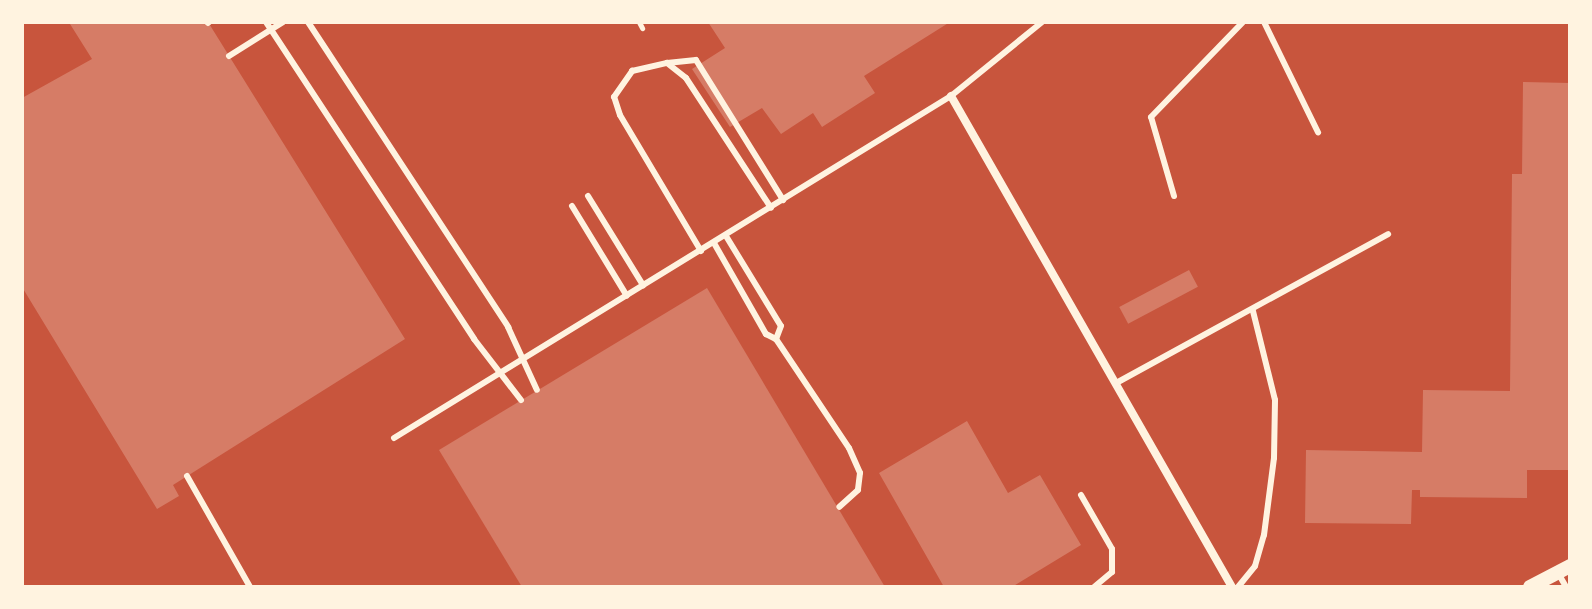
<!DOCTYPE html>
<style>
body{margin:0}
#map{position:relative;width:1592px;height:609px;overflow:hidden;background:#c8553d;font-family:"Asap Condensed",sans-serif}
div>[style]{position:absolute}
.building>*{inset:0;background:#d67c66;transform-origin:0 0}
.path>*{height:5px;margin:-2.5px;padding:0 2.5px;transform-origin:2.5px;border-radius:2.5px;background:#fff3e0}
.service>*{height:6px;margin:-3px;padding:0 3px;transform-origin:3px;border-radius:3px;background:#fff3e0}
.minor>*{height:8px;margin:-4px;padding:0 4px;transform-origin:4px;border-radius:4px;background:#fff3e0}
.tertiary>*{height:14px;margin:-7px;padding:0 7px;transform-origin:7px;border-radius:7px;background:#fff3e0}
span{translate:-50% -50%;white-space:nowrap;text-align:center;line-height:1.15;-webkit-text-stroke:6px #fff3e0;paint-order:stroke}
.frame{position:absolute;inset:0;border:24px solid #fff3e0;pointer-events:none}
</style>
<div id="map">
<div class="building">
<div style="clip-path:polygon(74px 22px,208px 22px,405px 339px,173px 485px,179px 496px,157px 509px,22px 287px,22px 98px,92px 59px,70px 24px)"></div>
<div style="clip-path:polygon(708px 22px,950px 22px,864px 76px,875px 93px,822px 127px,813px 113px,781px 134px,762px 108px,730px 127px,692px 69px,725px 48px)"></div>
<div style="clip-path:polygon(1523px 82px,1570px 83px,1570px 470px,1527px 470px,1527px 498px,1420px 497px,1420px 490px,1412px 490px,1411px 524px,1305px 523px,1306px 450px,1422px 452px,1423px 390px,1510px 391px,1512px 174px,1522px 174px)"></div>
<div style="left:1189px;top:270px;width:19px;height:79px;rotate:62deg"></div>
<div style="clip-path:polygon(707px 288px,885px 587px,522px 587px,439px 450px)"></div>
<div style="clip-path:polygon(967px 421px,1008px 493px,1040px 475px,1081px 545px,1012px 587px,944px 587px,879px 473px)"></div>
</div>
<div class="path">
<div style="left:639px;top:22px;width:7px;rotate:63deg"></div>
</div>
<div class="service">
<div style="left:266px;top:22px;width:379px;rotate:56.7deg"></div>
<div style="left:474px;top:339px;width:77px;rotate:52.4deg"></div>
<div style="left:308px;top:22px;width:365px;rotate:56.7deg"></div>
<div style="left:508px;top:327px;width:69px;rotate:65.3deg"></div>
<div style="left:1264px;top:22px;width:123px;rotate:63.9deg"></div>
<div style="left:208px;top:23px;width:1px;rotate:-45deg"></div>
<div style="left:229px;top:56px;width:64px;rotate:-32.2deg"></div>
<div style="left:667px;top:63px;width:29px;rotate:-6deg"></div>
<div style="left:696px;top:60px;width:165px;rotate:58.1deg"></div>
<div style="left:588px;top:196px;width:105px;rotate:58.3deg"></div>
<div style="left:1174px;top:196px;width:82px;rotate:-106.2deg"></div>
<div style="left:1151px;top:117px;width:132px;rotate:-45.9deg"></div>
<div style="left:572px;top:206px;width:105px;rotate:58.6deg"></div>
<div style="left:726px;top:236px;width:105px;rotate:58.6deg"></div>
<div style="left:781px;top:326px;width:14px;rotate:111deg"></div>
<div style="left:714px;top:243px;width:105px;rotate:60.3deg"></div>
<div style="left:766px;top:334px;width:11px;rotate:27deg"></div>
<div style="left:776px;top:339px;width:131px;rotate:56.2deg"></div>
<div style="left:849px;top:448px;width:27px;rotate:66deg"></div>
<div style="left:860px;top:473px;width:17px;rotate:97deg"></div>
<div style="left:858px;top:490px;width:25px;rotate:138deg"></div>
<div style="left:701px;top:251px;width:158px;rotate:-120.8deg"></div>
<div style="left:620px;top:115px;width:19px;rotate:-108deg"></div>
<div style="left:614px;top:97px;width:32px;rotate:-55deg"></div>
<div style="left:632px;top:71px;width:36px;rotate:-13deg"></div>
<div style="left:667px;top:63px;width:24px;rotate:38deg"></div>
<div style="left:686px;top:78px;width:155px;rotate:56.8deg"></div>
<div style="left:1118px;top:382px;width:308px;rotate:-28.7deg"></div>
<div style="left:394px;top:438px;width:654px;rotate:-31.55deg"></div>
<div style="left:951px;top:96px;width:117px;rotate:-39.1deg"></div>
<div style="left:187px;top:476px;width:128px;rotate:60.4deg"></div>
<div style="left:1081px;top:495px;width:62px;rotate:60.1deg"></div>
<div style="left:1112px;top:549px;width:23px;rotate:90deg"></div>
<div style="left:1112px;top:572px;width:23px;rotate:140deg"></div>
<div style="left:1558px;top:573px;width:16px;rotate:60deg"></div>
<div style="left:1238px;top:587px;width:27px;rotate:-51deg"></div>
<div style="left:1255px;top:566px;width:32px;rotate:-74deg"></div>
<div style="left:1264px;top:535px;width:78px;rotate:-82.6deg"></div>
<div style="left:1274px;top:458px;width:58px;rotate:-89deg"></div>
<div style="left:1275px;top:400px;width:92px;rotate:-103.9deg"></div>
</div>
<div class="minor">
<div style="left:951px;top:96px;width:566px;rotate:60.22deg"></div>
</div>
<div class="tertiary">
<div style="left:1530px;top:587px;width:45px;rotate:-27.7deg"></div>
</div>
<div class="frame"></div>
</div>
